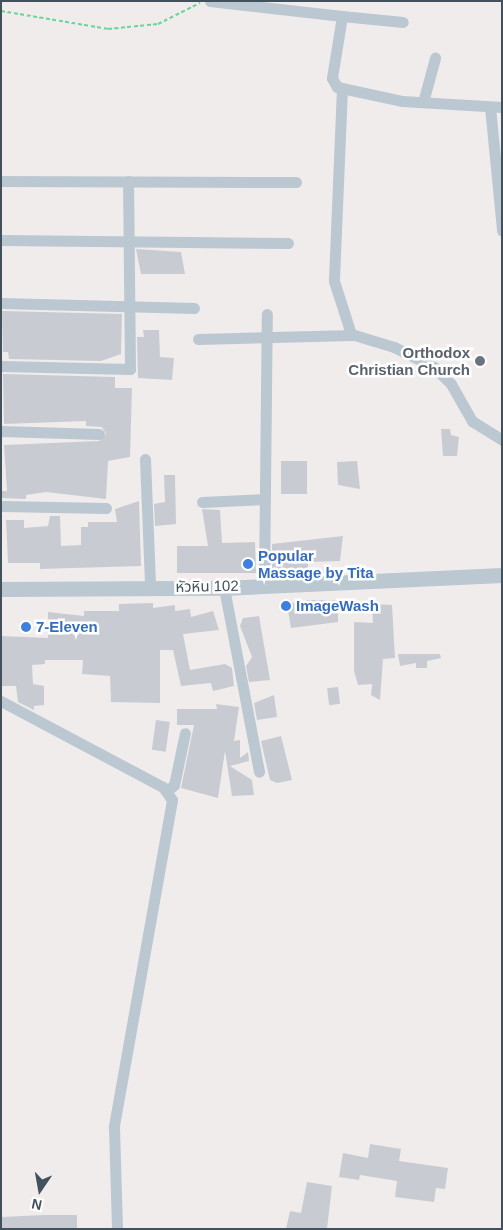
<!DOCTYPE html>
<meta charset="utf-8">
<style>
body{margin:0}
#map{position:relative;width:503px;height:1230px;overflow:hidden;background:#f0ecec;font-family:Helvetica,"Noto Sans Thai",sans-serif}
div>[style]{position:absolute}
.building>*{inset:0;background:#c8ccd2;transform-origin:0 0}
.path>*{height:2px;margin-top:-1px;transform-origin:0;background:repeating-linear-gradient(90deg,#69d59c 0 4px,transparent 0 6.5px)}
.minor>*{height:11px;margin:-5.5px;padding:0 5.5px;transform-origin:5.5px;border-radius:5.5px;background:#bbc8d1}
.tertiary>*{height:15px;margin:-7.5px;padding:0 7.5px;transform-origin:7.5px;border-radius:7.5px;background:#bbc8d1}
.dots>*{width:14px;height:14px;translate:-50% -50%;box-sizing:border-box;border:2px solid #fff;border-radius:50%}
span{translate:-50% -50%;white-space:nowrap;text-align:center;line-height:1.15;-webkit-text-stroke:5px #fff;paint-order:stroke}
.worship-label{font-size:15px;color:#5b616d;font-weight:700}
.right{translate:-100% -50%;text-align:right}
.shop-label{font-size:15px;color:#366cbe;font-weight:700}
.left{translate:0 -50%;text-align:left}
.street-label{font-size:15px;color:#43515c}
.frame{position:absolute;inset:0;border:2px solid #43515c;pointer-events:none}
.north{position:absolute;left:15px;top:1165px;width:50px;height:50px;-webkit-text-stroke:4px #fff;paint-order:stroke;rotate:192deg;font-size:14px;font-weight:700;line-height:20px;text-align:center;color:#43515c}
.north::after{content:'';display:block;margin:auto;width:18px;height:22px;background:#43515c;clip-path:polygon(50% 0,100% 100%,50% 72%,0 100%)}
</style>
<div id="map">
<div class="building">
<div style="clip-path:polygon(136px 249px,181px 252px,185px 274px,141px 274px)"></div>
<div style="clip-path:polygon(2px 311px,122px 314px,121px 354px,101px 361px,9px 359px,8px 352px,3px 352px)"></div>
<div style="clip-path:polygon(143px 330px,159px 330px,160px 357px,174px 358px,172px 380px,138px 378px,137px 337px,144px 337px)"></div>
<div style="clip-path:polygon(3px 374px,115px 377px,115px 388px,132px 388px,130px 457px,108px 461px,106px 499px,46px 492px,26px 495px,26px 499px,1px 498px,1px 491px,7px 491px,4px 445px,99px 441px,106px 434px,102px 427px,86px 426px,86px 421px,4px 424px)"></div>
<div style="clip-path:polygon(441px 429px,450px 429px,451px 435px,459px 437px,457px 456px,443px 456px)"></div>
<div style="left:307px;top:461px;width:33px;height:26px;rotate:90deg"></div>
<div style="clip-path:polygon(357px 461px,360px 489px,338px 485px,337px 462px)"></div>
<div style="clip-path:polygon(164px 475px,175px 475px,176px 524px,155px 526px,154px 504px,165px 502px)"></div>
<div style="clip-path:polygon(139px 501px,141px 566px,40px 569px,40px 563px,8px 563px,6px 520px,24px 520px,24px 528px,48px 526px,50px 516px,60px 516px,61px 546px,81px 545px,81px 527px,88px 527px,88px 522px,117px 522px,115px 509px)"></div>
<div style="clip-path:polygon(202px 509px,220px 510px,222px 543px,255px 542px,256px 573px,177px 573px,177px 546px,208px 546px)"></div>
<div style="clip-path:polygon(343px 536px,340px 561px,308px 562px,308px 569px,272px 570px,272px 544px)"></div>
<div style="clip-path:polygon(308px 600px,338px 600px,338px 622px,291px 628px,287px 604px)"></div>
<div style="clip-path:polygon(153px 603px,153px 608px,175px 605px,175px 611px,190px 609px,191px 617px,213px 611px,219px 630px,183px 634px,190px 670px,225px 664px,232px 668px,234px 686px,213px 691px,211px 683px,181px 686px,173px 650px,160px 650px,160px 703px,111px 702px,110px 676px,82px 674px,83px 660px,45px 660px,45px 664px,32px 665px,33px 684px,44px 686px,44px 705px,34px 706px,34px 710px,18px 702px,16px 686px,1px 686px,1px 636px,48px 638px,48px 612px,84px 616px,84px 611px,119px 611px,119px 604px)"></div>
<div style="clip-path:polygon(372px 604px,392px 605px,395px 658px,383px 659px,380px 700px,371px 695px,372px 684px,358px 685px,354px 671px,354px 622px,373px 623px)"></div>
<div style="clip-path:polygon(259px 616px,270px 680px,249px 682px,246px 666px,252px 657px,240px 626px,243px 618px)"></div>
<div style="clip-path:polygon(398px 654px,440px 654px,441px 658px,427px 661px,427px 668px,416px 668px,416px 663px,400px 666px)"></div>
<div style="left:338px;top:687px;width:17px;height:11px;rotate:83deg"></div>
<div style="clip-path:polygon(274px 695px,277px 717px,257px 720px,254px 703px)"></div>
<div style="clip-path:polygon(216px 704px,239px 707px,234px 741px,240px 740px,240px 758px,248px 752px,249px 761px,230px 766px,252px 780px,254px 795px,232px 796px,225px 751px,218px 798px,181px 788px,194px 725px,177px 725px,177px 709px,217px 709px)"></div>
<div style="left:156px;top:720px;width:14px;height:30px;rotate:8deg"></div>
<div style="clip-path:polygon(281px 736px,292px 780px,277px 783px,270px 780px,261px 741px)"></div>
<div style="clip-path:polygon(370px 1144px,401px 1149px,399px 1161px,448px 1168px,445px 1189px,436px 1188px,434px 1202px,395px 1197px,397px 1181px,360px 1175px,359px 1180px,339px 1177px,343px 1153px,368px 1158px)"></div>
<div style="clip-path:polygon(307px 1182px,332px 1186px,327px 1229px,286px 1229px,290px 1211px,301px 1213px)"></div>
<div style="clip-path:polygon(44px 1215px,77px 1215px,77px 1229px,1px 1229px,1px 1217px)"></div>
</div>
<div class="path">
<div style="left:1px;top:11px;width:109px;rotate:9.5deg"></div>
<div style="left:108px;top:29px;width:50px;rotate:-5.7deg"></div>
<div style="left:158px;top:24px;width:47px;rotate:-26.6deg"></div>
</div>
<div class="minor">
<div style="left:210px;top:1px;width:133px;rotate:6.5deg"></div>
<div style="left:342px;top:16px;width:63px;rotate:99.2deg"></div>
<div style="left:332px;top:78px;width:10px;rotate:61deg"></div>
<div style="left:337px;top:87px;width:66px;rotate:12.2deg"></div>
<div style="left:402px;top:101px;width:100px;rotate:3.4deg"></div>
<div style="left:342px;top:16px;width:61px;rotate:5.6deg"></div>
<div style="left:342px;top:88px;width:193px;rotate:92.4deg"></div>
<div style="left:334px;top:281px;width:56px;rotate:72.2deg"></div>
<div style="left:351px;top:334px;width:45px;rotate:16.8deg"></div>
<div style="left:394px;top:347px;width:45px;rotate:26.6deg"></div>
<div style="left:434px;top:367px;width:24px;rotate:45deg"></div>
<div style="left:451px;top:384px;width:43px;rotate:60.4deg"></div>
<div style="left:472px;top:421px;width:36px;rotate:32deg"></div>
<div style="left:423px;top:102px;width:46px;rotate:-74.7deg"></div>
<div style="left:490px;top:107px;width:124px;rotate:84.4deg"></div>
<div style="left:1px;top:181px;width:295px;rotate:0.2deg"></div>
<div style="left:1px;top:240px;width:287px;rotate:0.6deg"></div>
<div style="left:1px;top:303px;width:193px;rotate:1.5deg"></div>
<div style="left:198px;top:339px;width:155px;rotate:-1.5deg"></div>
<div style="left:1px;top:366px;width:129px;rotate:1.3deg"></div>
<div style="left:130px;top:369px;width:188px;rotate:-90.6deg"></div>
<div style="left:1px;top:431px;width:98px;rotate:1.8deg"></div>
<div style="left:145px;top:459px;width:127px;rotate:87.7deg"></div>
<div style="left:202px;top:502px;width:62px;rotate:-2.8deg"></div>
<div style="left:1px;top:506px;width:105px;rotate:1.1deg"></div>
<div style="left:264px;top:584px;width:270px;rotate:-89.4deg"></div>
<div style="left:224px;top:588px;width:187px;rotate:79.2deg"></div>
<div style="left:1px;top:701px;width:183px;rotate:28deg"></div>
<div style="left:163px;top:787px;width:16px;rotate:55deg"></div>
<div style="left:172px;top:800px;width:332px;rotate:100.1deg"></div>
<div style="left:114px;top:1127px;width:102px;rotate:88.3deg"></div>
<div style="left:167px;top:791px;width:9px;rotate:-41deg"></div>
<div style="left:174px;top:785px;width:53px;rotate:-78.1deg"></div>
</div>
<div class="tertiary">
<div style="left:1px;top:589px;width:223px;rotate:-0.3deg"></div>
<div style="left:224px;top:588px;width:278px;rotate:-2.7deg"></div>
</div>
<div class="dots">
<div style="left:480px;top:361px;background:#6b7280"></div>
<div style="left:248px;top:564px;background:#3f7fe0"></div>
<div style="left:286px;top:606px;background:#3f7fe0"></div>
<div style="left:26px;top:627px;background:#3f7fe0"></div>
</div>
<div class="worship-label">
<span class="right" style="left:470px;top:361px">Orthodox<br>Christian Church</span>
</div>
<div class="shop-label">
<span class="left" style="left:258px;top:564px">Popular<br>Massage by Tita</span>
<span class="left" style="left:296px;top:606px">ImageWash</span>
<span class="left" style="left:36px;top:627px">7-Eleven</span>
</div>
<div class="street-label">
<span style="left:207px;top:586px;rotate:-1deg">หัวหิน 102</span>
</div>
<div class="frame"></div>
<div class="north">N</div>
</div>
